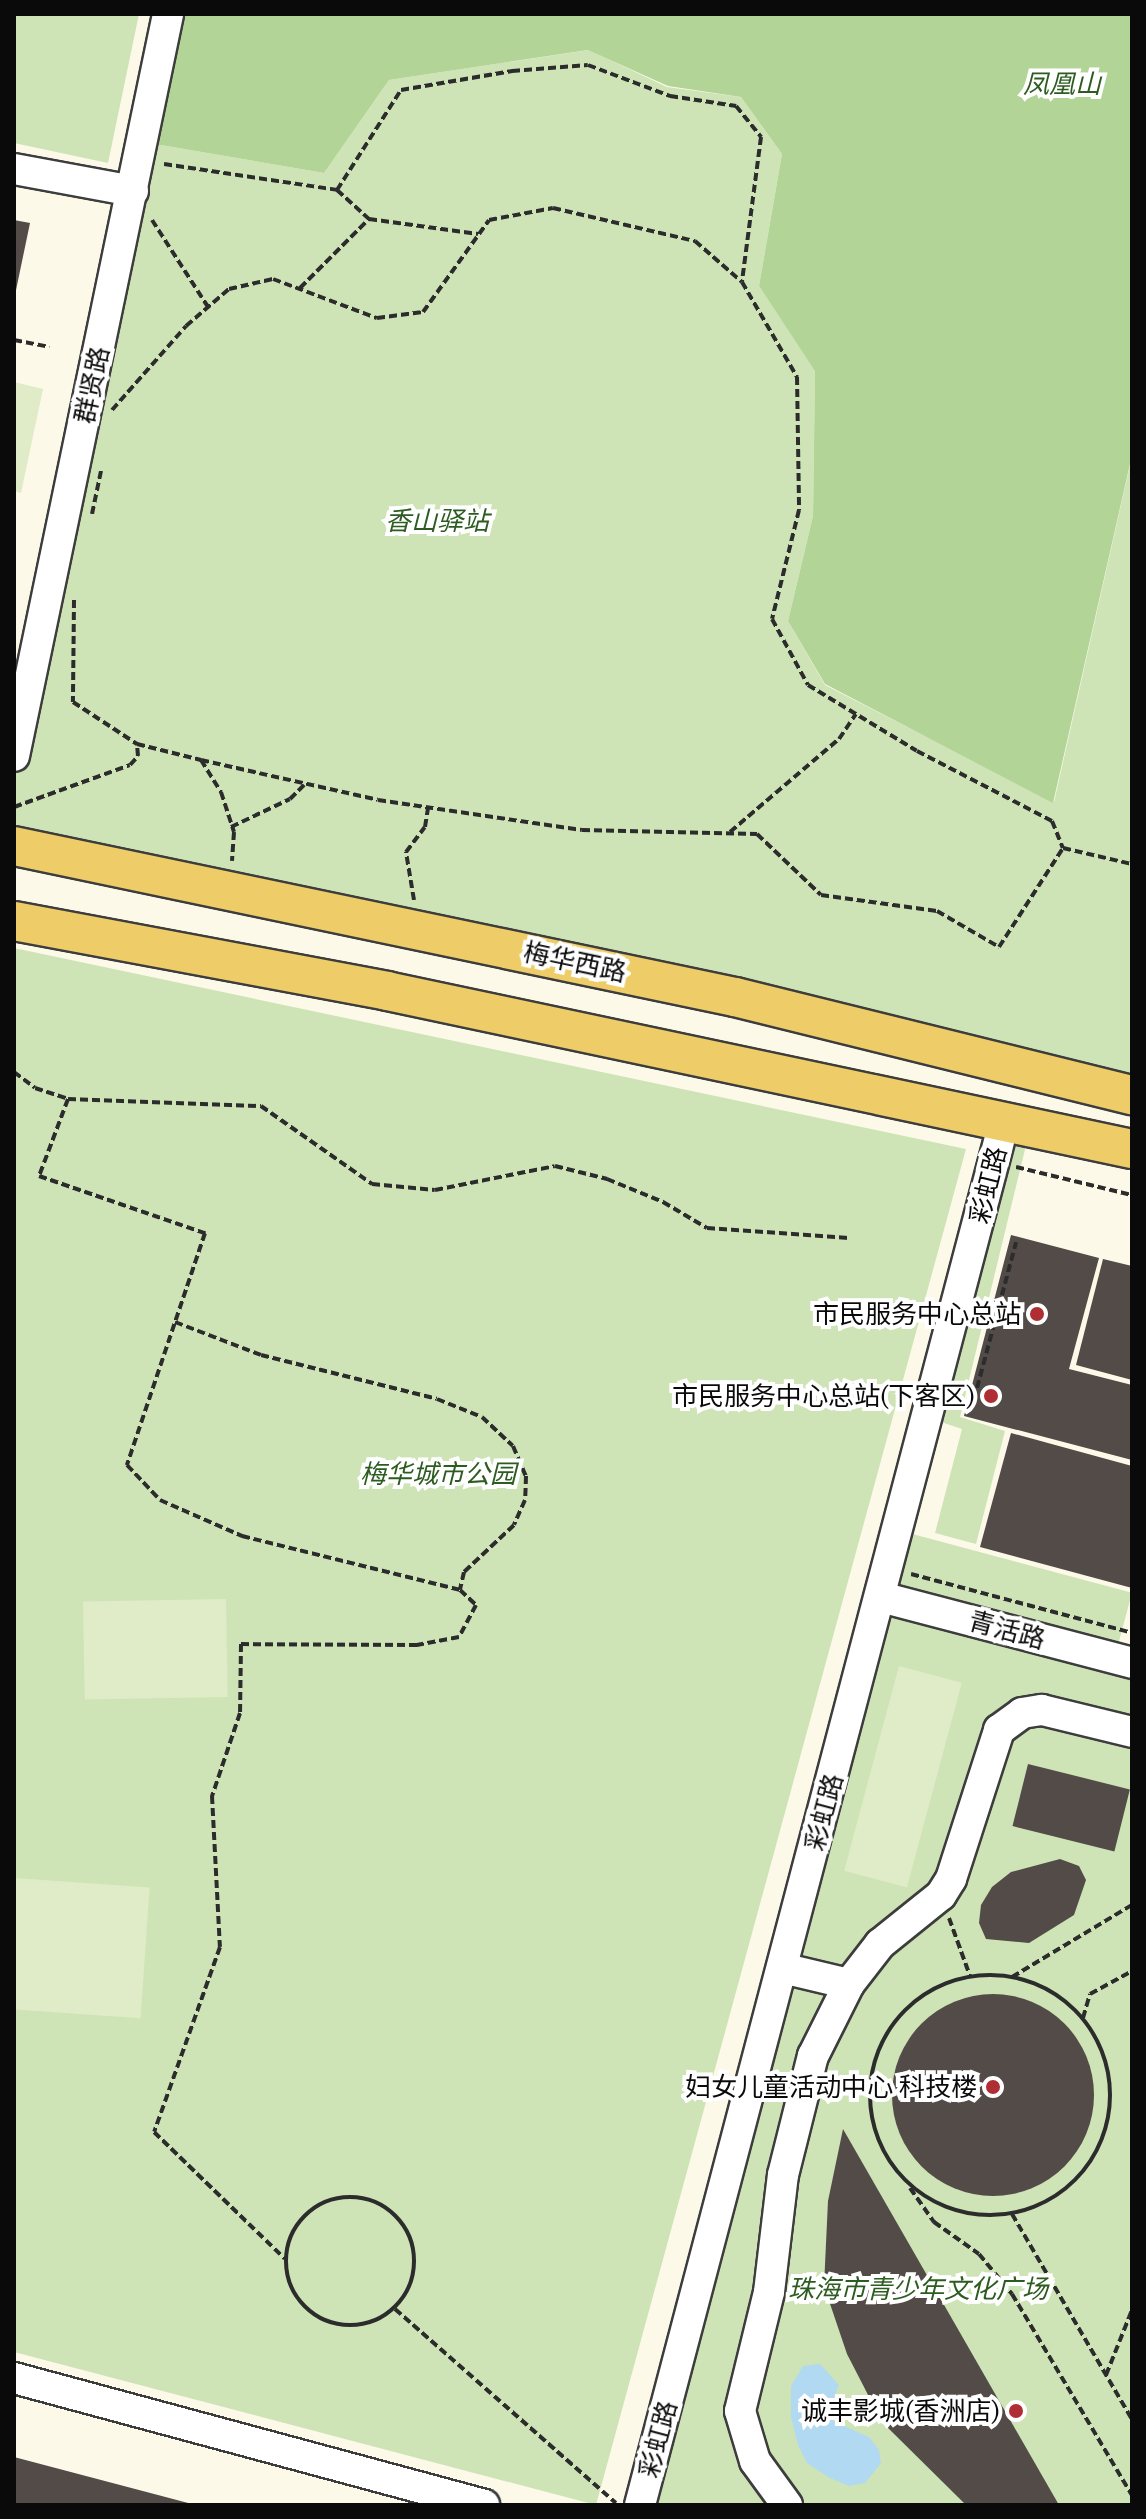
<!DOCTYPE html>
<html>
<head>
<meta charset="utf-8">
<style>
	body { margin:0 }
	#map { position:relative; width:1146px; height:2519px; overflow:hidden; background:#fdf9e9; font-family:"IBM Plex Serif","Noto Sans SC",serif }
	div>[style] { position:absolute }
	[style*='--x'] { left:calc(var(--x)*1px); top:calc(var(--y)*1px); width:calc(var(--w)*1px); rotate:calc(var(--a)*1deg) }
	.green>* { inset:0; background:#cee4b6; transform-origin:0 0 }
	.forest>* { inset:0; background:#b2d496 }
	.pitch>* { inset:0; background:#dfecc7; transform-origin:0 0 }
	.water>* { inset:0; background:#b1d9f1 }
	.building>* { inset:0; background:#524b47; transform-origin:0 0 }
	.round { border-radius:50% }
	.path>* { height:4px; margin-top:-2px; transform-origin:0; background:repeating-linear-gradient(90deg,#2c2c2c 0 8px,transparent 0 12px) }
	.path>.ring { margin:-2px; padding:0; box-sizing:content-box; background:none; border:4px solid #2c2c2c; border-radius:50% }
	.roads { filter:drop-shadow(2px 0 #3d3d3d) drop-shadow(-2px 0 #3d3d3d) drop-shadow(0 2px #3d3d3d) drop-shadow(0 -2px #3d3d3d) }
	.minor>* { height:30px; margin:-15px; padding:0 15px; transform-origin:15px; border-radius:15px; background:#fff }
	.major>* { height:38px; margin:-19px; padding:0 19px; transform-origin:19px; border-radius:19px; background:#eecd68 }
	.dots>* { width:22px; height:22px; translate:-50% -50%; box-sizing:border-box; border:4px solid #fff; border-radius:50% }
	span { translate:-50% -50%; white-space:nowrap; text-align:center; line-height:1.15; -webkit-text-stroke:8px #fff; paint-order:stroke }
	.park-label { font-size:26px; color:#2d5c20; font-style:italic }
	.street-label { font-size:26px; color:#0a0a0a }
	.poi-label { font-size:26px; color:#0a0a0a }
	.right { translate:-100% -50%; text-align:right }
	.frame { position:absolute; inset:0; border:16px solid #0a0a0a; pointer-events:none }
</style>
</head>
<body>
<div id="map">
	<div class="green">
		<i style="clip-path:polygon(14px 14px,139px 14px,108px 163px,14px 143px)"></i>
		<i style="clip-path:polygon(589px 50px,667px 87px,741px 97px,782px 154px,759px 286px,815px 370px,813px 516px,788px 621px,825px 685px,1054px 802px,1132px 456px,1132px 1095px,14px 845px,14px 758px,143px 142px,324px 173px,389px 80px)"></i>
		<i style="clip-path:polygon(14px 948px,966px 1149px,596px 2505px,14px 2352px)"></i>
		<i style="clip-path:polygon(1007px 1125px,1030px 1129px,960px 1417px,1005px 1431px,976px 1544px,935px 1533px,962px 1429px,932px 1419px)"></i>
		<i style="left:905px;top:1532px;width:235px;height:64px;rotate:15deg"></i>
		<i style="clip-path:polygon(882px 1597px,1132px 1663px,1132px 2505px,641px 2505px)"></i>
	</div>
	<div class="forest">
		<i style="clip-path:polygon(168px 14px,1132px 14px,1132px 455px,1053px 803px,825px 684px,788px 621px,813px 516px,815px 371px,759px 286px,782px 154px,741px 97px,668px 86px,588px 50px,389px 80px,324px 173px,143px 142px)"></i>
	</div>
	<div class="pitch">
		<i style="clip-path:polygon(14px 382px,43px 389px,21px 493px,14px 491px)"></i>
		<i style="left:226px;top:1599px;width:98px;height:143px;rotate:89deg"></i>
		<i style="left:899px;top:1666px;width:65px;height:212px;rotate:15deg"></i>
		<i style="left:14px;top:1878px;width:136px;height:131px;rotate:4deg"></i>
	</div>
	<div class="water">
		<i style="clip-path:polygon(820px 2364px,839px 2385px,830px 2407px,833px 2421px,869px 2437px,879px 2450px,881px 2463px,865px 2483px,849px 2486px,828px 2477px,807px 2463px,798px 2445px,791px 2417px,791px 2386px,803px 2366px)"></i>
	</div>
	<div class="building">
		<i style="clip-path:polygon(14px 220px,30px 223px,15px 295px,14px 295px)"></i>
		<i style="clip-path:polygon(1011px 1235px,1099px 1258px,1069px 1369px,1132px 1385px,1132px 1460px,964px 1416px)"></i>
		<i style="clip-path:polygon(1103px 1259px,1132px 1266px,1132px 1380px,1076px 1365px)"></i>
		<i style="clip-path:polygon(1011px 1433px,1132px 1466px,1132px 1588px,980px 1547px)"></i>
		<i style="left:1028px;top:1764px;width:105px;height:64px;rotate:14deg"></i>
		<i style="clip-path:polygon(1060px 1859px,1079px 1866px,1086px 1880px,1074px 1915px,1029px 1943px,986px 1939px,979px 1923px,981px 1905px,992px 1887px,1011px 1872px)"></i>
		<i class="round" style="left:892px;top:1994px;width:202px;height:202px"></i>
		<i style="clip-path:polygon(843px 2129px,1059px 2505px,966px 2505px,882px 2422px,847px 2354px,824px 2286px,828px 2201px)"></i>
		<i style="clip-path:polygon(14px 2457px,192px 2504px,192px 2505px,14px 2505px)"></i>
	</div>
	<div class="path">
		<i style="--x:164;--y:164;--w:175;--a:8.5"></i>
		<i style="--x:337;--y:190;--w:119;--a:-57.4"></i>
		<i style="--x:401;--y:90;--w:113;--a:-9.7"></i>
		<i style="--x:512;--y:71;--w:76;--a:-4.5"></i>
		<i style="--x:588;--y:65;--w:88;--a:20.7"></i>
		<i style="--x:670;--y:96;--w:67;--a:8.6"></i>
		<i style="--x:736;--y:106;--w:40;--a:51"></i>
		<i style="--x:761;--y:137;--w:146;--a:97.5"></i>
		<i style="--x:742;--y:282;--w:110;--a:59.9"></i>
		<i style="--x:797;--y:377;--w:133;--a:89.1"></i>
		<i style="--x:799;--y:510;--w:112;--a:103.9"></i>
		<i style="--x:772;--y:619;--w:75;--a:61.4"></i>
		<i style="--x:808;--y:685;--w:127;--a:31.2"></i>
		<i style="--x:917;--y:751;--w:152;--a:27.4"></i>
		<i style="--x:1052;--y:821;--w:29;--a:68"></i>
		<i style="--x:1063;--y:848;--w:71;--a:13.1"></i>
		<i style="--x:337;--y:190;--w:43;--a:42.2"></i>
		<i style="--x:369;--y:219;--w:110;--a:7.8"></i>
		<i style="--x:152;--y:220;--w:103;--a:57.2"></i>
		<i style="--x:300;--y:288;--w:98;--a:-45"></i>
		<i style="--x:14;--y:340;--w:36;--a:11"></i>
		<i style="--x:112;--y:410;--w:112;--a:-48.6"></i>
		<i style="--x:186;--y:326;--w:57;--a:-40.7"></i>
		<i style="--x:229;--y:289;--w:45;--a:-12.8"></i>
		<i style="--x:273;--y:279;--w:111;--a:20.6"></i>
		<i style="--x:377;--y:318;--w:46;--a:-7.4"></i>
		<i style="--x:423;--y:312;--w:113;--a:-54.3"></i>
		<i style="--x:489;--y:220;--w:65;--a:-10.6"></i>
		<i style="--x:553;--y:208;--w:146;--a:13.1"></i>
		<i style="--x:695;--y:241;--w:62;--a:41.1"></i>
		<i style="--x:92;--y:514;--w:44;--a:-78.2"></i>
		<i style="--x:74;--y:600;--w:102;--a:90.6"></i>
		<i style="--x:73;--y:702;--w:77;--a:33.3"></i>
		<i style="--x:137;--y:744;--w:66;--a:14"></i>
		<i style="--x:201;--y:760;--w:181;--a:12.7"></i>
		<i style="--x:378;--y:800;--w:206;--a:8.4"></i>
		<i style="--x:582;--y:830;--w:175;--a:1.3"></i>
		<i style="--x:757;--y:834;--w:88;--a:43.6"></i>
		<i style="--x:821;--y:895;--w:117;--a:7.9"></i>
		<i style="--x:937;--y:911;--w:72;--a:30.1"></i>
		<i style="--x:999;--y:947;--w:118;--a:-57.1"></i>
		<i style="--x:201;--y:760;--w:38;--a:58"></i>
		<i style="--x:221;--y:792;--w:42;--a:72"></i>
		<i style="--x:234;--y:832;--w:29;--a:94"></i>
		<i style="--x:14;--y:807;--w:123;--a:-19.9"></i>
		<i style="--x:130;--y:765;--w:12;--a:-48"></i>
		<i style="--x:138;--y:756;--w:12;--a:-95"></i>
		<i style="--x:231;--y:827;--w:65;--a:-25.4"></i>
		<i style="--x:290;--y:799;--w:20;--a:-45"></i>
		<i style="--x:730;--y:832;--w:143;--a:-40.5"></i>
		<i style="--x:839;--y:739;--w:30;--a:-56"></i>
		<i style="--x:414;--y:900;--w:49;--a:-99.5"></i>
		<i style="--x:406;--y:852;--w:31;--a:-53"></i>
		<i style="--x:425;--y:827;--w:19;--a:-81"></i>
		<i style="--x:14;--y:1072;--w:26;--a:37"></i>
		<i style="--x:35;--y:1088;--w:35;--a:18"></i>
		<i style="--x:68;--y:1099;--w:193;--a:2.1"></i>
		<i style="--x:261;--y:1106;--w:136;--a:35.1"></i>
		<i style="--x:372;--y:1184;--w:63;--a:5.4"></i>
		<i style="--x:435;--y:1190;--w:122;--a:-11.3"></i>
		<i style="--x:555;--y:1166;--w:54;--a:14"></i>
		<i style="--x:607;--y:1179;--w:61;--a:22.3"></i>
		<i style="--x:663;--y:1202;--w:51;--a:30.6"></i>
		<i style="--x:707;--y:1228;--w:142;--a:4"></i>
		<i style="--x:68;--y:1099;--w:82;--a:110.6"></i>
		<i style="--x:39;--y:1176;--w:176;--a:19"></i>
		<i style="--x:205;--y:1233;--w:245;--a:108.6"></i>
		<i style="--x:127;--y:1465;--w:48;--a:46.7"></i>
		<i style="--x:160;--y:1500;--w:90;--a:23.7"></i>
		<i style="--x:242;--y:1536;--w:225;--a:13.9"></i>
		<i style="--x:460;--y:1590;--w:22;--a:43"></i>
		<i style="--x:476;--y:1605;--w:36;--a:118"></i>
		<i style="--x:459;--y:1637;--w:43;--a:169.2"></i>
		<i style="--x:417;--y:1645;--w:176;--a:-179.7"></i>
		<i style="--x:241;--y:1644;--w:69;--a:90.8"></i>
		<i style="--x:240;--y:1713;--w:88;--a:108.6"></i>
		<i style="--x:212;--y:1796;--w:151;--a:87"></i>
		<i style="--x:220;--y:1947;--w:196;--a:109.6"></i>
		<i style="--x:154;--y:2132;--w:182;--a:44.1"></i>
		<i style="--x:1016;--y:1167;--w:119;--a:13.6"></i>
		<i style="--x:175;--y:1322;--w:92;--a:21"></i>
		<i style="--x:261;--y:1355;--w:181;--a:14"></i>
		<i style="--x:437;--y:1399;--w:48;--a:21.8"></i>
		<i style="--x:482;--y:1417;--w:42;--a:43.1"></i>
		<i style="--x:513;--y:1446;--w:33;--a:67"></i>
		<i style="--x:526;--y:1476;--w:24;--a:92"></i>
		<i style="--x:525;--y:1500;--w:27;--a:114"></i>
		<i style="--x:514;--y:1525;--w:69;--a:136.8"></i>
		<i style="--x:464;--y:1572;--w:18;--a:103"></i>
		<i style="--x:977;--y:1388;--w:151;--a:-75"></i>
		<i style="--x:911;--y:1574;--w:229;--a:14.9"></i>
		<i style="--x:949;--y:1918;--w:62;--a:70.1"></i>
		<i class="ring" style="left:870px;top:1975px;width:236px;height:236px"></i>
		<i style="--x:1012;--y:1977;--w:140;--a:-31"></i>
		<i style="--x:1083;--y:2018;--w:25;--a:-74"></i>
		<i style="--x:1090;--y:1994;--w:48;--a:-28.7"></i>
		<i style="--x:910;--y:2188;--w:42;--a:54.8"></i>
		<i style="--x:934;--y:2222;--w:55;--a:35.4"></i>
		<i style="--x:979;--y:2254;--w:52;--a:50.5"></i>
		<i style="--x:1012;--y:2294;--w:234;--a:59.2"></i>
		<i class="ring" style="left:286px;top:2197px;width:124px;height:124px"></i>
		<i style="--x:1012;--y:2214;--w:238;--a:59.7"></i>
		<i style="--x:395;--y:2309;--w:294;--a:41.3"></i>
		<i style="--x:1106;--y:2375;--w:70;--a:-68.2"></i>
	</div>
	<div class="roads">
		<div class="minor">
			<i style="--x:14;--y:169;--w:121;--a:10.5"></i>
			<i style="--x:14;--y:756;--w:758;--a:-78.27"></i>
			<i style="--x:881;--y:1597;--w:260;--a:14.7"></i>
			<i style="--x:782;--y:1968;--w:69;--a:13.4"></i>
			<i style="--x:14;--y:2378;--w:487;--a:15.1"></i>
			<i style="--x:640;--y:2505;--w:1433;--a:-75.25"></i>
			<i style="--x:787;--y:2505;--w:54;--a:-126"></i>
			<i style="--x:755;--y:2461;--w:52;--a:-106.7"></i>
			<i style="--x:740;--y:2411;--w:122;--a:-76.3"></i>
			<i style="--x:769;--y:2292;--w:118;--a:-83.2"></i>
			<i style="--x:783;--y:2175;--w:123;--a:-75.9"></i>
			<i style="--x:813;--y:2056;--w:80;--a:-63.4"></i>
			<i style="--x:849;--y:1984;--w:51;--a:-52.2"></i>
			<i style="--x:880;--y:1944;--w:78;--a:-38.8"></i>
			<i style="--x:941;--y:1895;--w:19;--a:-58"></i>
			<i style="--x:951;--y:1879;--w:157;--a:-72.1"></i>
			<i style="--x:999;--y:1730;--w:29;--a:-36"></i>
			<i style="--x:1022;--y:1713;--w:20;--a:-9"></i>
			<i style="--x:1042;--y:1710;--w:93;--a:13.7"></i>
		</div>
		<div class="major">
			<i style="--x:14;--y:846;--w:737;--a:11.83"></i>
			<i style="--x:735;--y:997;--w:409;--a:13.9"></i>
			<i style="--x:14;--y:921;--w:380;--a:10.6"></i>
			<i style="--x:387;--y:991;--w:762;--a:11.97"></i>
		</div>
	</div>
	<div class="dots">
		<i style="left:1037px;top:1314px;background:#ae2e34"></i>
		<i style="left:991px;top:1396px;background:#ae2e34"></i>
		<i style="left:993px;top:2087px;background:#ae2e34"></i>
		<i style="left:1016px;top:2411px;background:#ae2e34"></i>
	</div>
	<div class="park-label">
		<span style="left:1062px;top:84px">凤凰山</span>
		<span style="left:437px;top:521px">香山驿站</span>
		<span style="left:438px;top:1474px">梅华城市公园</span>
		<span style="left:918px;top:2289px">珠海市青少年文化广场</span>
	</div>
	<div class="street-label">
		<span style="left:92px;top:385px;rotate:-78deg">群贤路</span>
		<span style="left:575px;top:962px;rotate:12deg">梅华西路</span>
		<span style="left:988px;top:1185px;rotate:-76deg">彩虹路</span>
		<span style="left:1007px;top:1630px;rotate:15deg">青活路</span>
		<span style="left:824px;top:1812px;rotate:-75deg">彩虹路</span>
		<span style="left:658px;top:2439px;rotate:-75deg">彩虹路</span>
	</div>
	<div class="poi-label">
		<span class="right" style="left:1021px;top:1314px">市民服务中心总站</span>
		<span class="right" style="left:975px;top:1396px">市民服务中心总站(下客区)</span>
		<span class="right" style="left:977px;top:2087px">妇女儿童活动中心 科技楼</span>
		<span class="right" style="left:1000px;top:2411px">诚丰影城(香洲店)</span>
	</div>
	<div class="frame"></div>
</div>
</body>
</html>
